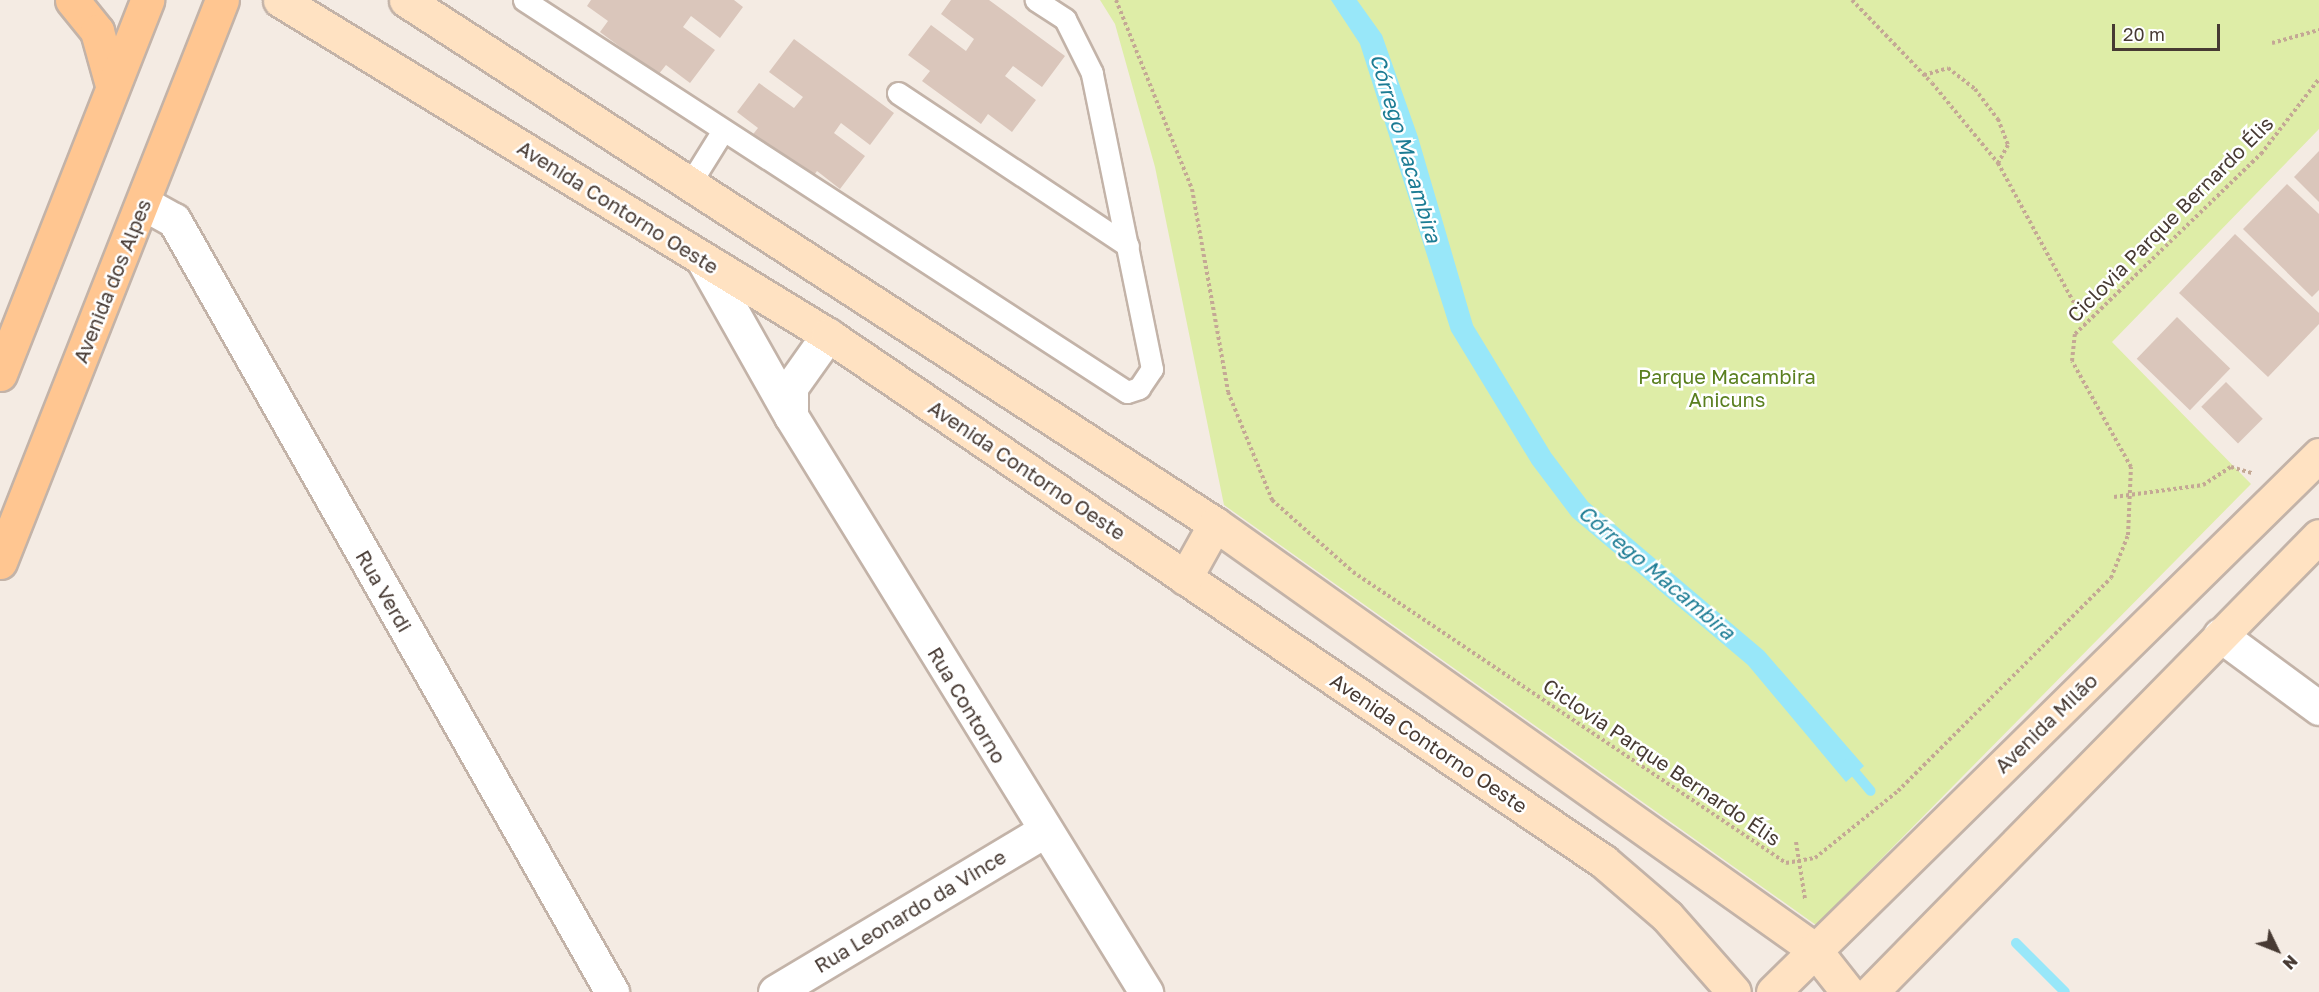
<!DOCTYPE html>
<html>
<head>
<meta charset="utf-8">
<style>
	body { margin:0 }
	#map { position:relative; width:2319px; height:992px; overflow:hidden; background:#f4ebe3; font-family:"Golos Text",sans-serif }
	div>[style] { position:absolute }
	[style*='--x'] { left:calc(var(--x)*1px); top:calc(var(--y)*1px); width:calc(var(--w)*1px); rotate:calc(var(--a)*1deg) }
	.green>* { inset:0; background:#deeda7 }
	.water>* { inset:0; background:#98e7f9 }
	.stream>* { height:10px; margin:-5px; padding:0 5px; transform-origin:5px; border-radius:5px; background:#98e7f9 }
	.building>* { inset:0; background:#dac6bb; transform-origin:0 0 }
	.path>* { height:4px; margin-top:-2px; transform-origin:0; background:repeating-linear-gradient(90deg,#c4a895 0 3px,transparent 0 6px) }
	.roads { filter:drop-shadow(2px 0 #c3b3a8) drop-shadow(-2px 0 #c3b3a8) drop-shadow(0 2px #c3b3a8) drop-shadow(0 -2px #c3b3a8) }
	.service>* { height:21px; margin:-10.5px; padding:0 10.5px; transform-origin:10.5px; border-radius:10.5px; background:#fff }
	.minor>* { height:33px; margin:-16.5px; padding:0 16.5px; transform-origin:16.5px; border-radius:16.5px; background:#fff }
	.secondary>* { height:33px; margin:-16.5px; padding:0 16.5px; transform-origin:16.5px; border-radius:16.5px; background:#ffe2c2 }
	.primary>* { height:33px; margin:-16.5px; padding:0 16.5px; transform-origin:16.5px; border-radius:16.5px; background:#ffc691 }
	span { translate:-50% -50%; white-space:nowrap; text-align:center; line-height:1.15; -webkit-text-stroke:5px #fff; paint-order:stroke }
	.street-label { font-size:20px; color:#473a33 }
	.park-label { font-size:20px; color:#5a7f1f }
	.water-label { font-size:21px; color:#1c7c94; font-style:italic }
	.north { position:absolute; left:2247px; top:920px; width:60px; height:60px; -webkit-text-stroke:4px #fff; paint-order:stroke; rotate:133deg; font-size:16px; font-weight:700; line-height:24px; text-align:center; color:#473a33 }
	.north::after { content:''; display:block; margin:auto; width:21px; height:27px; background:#473a33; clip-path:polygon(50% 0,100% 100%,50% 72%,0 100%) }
	.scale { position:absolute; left:2112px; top:24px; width:108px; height:27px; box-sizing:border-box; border:3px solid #473a33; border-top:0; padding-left:8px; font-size:18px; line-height:21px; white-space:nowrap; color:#473a33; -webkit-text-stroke:4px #fff; paint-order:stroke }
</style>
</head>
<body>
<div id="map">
	<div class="green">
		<i style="clip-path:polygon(1100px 0,2319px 0,2319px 129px,2112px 342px,2251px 484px,1816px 925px,1224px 505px,1155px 167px,1115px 24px)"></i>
	</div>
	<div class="water">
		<i style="clip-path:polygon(1331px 0,1357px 0,1382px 35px,1418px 137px,1473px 325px,1551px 453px,1588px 502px,1764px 651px,1864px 766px,1846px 782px,1748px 665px,1572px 517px,1532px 464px,1451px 331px,1360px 44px)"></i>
	</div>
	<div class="stream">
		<i style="--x:1848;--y:764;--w:35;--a:50"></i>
		<i style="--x:2016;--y:943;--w:69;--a:45"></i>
	</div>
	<div class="building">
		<i style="clip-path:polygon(591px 0,734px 0,743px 7px,720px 38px,691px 16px,683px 27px,715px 50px,690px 83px,666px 65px,658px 75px,600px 32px,608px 21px,587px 6px)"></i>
		<i style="clip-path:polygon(951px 0,989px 0,1065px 56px,1042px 87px,1013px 66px,1005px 76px,1036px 100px,1012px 132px,988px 114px,981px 124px,922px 81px,930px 71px,908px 55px,931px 25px,966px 51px,974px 39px,941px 14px)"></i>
		<i style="clip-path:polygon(794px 39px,894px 113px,870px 145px,841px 123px,834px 133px,865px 156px,840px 189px,817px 171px,809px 182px,750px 138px,758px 128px,737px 112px,759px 83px,794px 108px,803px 97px,769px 72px)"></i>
		<i style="clip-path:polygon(2319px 151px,2319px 202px,2294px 177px)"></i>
		<i style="clip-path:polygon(2287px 184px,2319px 214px,2319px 290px,2312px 297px,2243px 229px)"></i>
		<i style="clip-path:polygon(2235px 234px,2319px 313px,2319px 324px,2268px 377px,2179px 293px)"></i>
		<i style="left:2177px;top:317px;width:74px;height:58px;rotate:44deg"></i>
		<i style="left:2226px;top:382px;width:52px;height:35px;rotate:45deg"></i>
	</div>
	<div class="path">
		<i style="--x:1116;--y:0;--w:204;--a:68.1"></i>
		<i style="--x:1192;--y:189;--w:206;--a:79.9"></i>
		<i style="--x:1228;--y:392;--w:117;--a:67.8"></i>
		<i style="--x:1272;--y:500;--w:108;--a:41.6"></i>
		<i style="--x:1353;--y:572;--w:522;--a:33.9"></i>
		<i style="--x:1786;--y:863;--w:29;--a:-10"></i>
		<i style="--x:1815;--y:858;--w:107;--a:-38.9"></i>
		<i style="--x:1898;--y:791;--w:301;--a:-45"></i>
		<i style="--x:2111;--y:578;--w:46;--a:-68.4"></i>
		<i style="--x:2128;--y:535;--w:68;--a:-87.5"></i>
		<i style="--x:2131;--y:467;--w:121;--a:-119.1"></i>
		<i style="--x:2072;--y:361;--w:27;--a:-84"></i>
		<i style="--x:2075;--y:334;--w:259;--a:-44.1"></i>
		<i style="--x:2261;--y:154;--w:95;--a:-52.3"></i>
		<i style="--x:1852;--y:0;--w:115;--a:46.1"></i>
		<i style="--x:1932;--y:83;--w:104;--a:50.5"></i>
		<i style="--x:1998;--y:163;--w:162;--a:61.5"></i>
		<i style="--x:2272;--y:43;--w:49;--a:-15.5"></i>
		<i style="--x:1924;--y:75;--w:25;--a:-16"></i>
		<i style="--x:1948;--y:68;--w:34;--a:38"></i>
		<i style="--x:1975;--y:89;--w:38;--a:53"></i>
		<i style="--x:1998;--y:119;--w:28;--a:69"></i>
		<i style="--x:2008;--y:145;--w:21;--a:119"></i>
		<i style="--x:2114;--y:497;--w:90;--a:-7.7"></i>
		<i style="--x:2203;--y:485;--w:33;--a:-33"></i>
		<i style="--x:2231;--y:467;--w:22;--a:16"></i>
		<i style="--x:1796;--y:842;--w:58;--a:81"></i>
	</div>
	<div class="roads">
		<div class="service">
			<i style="--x:524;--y:0;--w:719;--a:33.03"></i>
			<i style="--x:1127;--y:392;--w:13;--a:-18"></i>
			<i style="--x:1139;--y:388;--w:23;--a:-56"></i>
			<i style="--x:1152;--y:369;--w:302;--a:-101.5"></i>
			<i style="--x:1092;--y:73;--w:60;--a:-116.6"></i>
			<i style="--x:1065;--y:19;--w:35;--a:-147"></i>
			<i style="--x:898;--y:93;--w:276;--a:33.6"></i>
			<i style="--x:689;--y:185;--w:62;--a:-58.1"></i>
		</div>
		<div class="minor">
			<i style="--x:143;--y:203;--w:35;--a:29"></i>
			<i style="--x:174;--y:220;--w:888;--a:60.43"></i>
			<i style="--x:703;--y:260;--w:179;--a:60.6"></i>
			<i style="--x:791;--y:416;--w:677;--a:58.35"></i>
			<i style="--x:791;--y:416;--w:29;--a:-90"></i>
			<i style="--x:791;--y:387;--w:64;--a:-54.6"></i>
			<i style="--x:2220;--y:635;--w:123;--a:36.4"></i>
			<i style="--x:775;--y:992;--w:313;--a:-30.9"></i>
		</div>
		<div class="secondary">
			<i style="--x:280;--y:0;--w:642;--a:31.44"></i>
			<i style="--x:828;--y:335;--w:937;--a:34.17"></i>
			<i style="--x:1603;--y:861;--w:84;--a:40.7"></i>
			<i style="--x:1667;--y:916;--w:101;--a:48.6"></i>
			<i style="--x:406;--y:0;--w:964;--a:32.93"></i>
			<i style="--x:1215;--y:524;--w:734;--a:35.36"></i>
			<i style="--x:1814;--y:949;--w:55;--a:51.7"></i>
			<i style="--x:1185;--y:578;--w:62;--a:-60.9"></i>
			<i style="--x:1773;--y:992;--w:766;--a:-44.52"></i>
			<i style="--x:1871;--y:992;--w:639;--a:-45.51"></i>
		</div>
		<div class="primary">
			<i style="--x:72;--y:0;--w:40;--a:51"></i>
			<i style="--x:97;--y:31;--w:56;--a:74.5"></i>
			<i style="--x:0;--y:374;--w:402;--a:-68.5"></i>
			<i style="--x:0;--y:562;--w:604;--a:-68.45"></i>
		</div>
	</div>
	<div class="street-label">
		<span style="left:618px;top:207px;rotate:32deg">Avenida Contorno Oeste</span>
		<span style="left:2170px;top:219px;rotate:-45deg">Ciclovia Parque Bernardo Élis</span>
		<span style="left:112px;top:281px;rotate:-68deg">Avenida dos Alpes</span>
		<span style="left:1027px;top:470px;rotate:34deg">Avenida Contorno Oeste</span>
		<span style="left:384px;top:591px;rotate:60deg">Rua Verdi</span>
		<span style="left:967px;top:705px;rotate:59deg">Rua Contorno</span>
		<span style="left:2046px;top:723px;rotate:-44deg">Avenida Milão</span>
		<span style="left:1429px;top:743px;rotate:34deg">Avenida Contorno Oeste</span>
		<span style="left:1662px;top:762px;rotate:34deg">Ciclovia Parque Bernardo Élis</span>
		<span style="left:910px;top:911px;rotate:-31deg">Rua Leonardo da Vince</span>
	</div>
	<div class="park-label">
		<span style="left:1727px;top:388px">Parque Macambira<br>Anicuns</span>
	</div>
	<div class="water-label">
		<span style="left:1406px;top:148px;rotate:73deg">Córrego Macambira</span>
		<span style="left:1657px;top:572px;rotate:40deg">Córrego Macambira</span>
	</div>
	<div class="north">N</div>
	<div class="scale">20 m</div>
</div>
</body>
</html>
